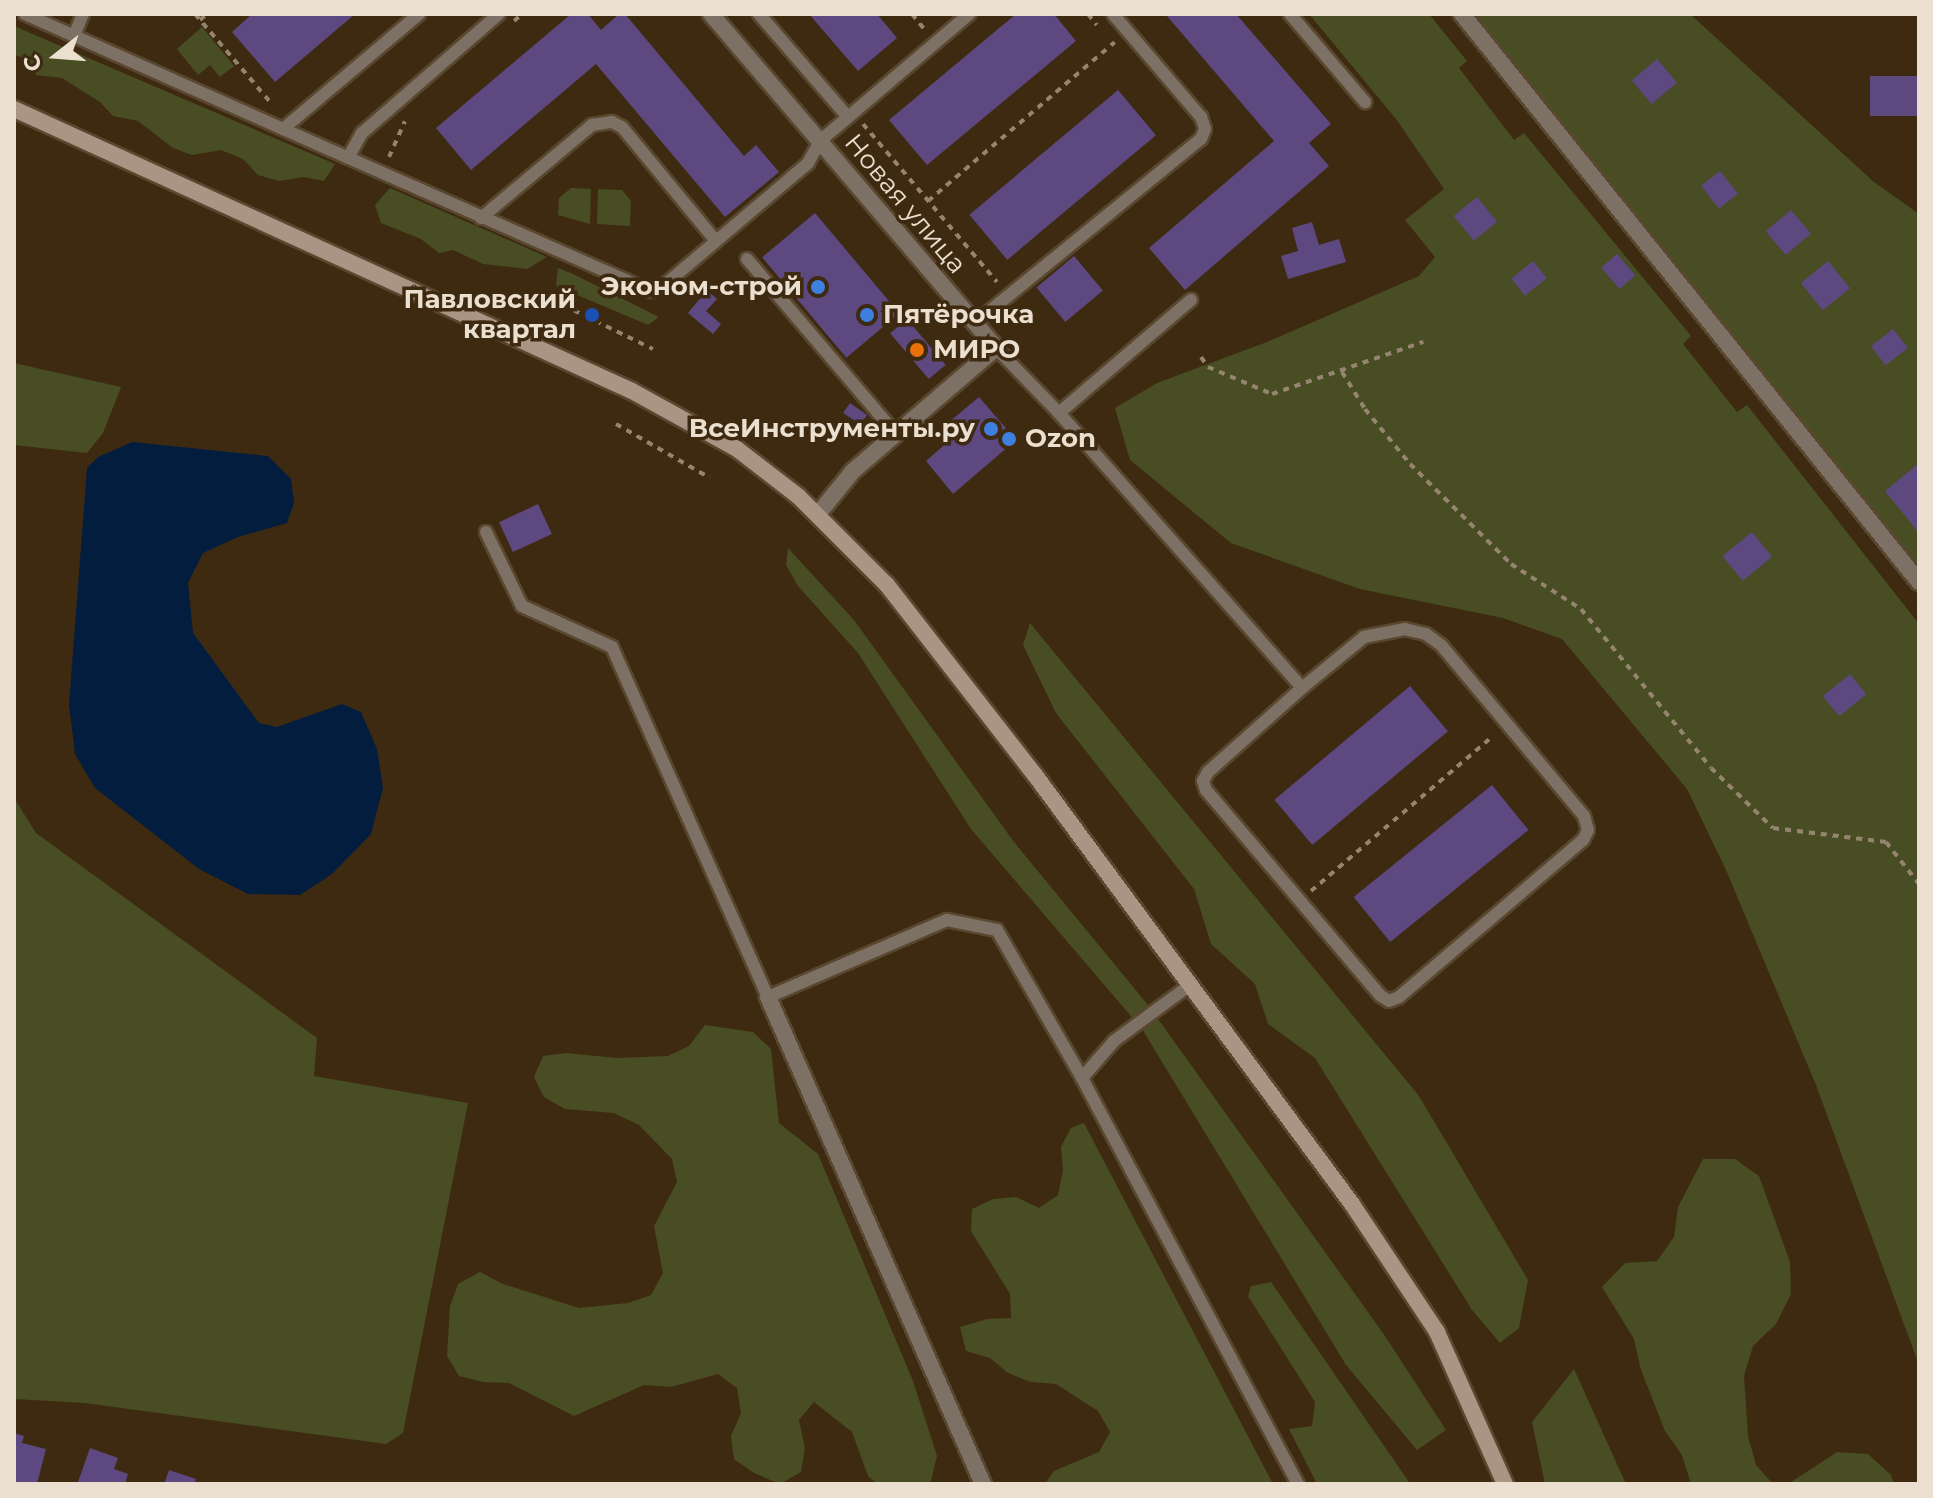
<!DOCTYPE html>
<html>
<head>
<meta charset="utf-8">
<style>
	body { margin:0 }
	#map { position:relative; width:1933px; height:1498px; overflow:hidden; background:#3e2a10; font-family:Montserrat,sans-serif }
	div>[style] { position:absolute }
	[style*='--x'] { left:calc(var(--x)*1px); top:calc(var(--y)*1px); width:calc(var(--w)*1px); rotate:calc(var(--a)*1deg) }
	.green>* { inset:0; background:#484d23 }
	.water>* { inset:0; background:#031d3f }
	.building>* { inset:0; background:#5d4880; transform-origin:0 0 }
	.path>* { height:4px; margin-top:-2px; transform-origin:0; background:repeating-linear-gradient(90deg,#958570 0 6px,transparent 0 12px) }
	.roads { filter:drop-shadow(2px 0 #5a472f) drop-shadow(-2px 0 #5a472f) drop-shadow(0 2px #5a472f) drop-shadow(0 -2px #5a472f) }
	.lane>* { height:12px; margin:-6px; padding:0 6px; transform-origin:6px; border-radius:6px; background:#7d7166 }
	.street>* { height:16px; margin:-8px; padding:0 8px; transform-origin:8px; border-radius:8px; background:#7d7166 }
	.secondary>* { height:16px; margin:-8px; padding:0 8px; transform-origin:8px; border-radius:8px; background:#aa9585 }
	.dots>* { width:22px; height:22px; translate:-50% -50%; box-sizing:border-box; border:4px solid #3e2a10; border-radius:50% }
	span { translate:-50% -50%; white-space:nowrap; text-align:center; line-height:1.15; -webkit-text-stroke:7px #3e2a10; paint-order:stroke }
	.street-label { font-size:26px; color:#ebdfcf }
	.poi-label { font-size:26px; color:#ebdfcf; font-weight:700 }
	.right { translate:-100% -50%; text-align:right }
	.left { translate:0 -50%; text-align:left }
	.frame { position:absolute; inset:0; border:16px solid #ebdfcf; pointer-events:none }
	.north { position:absolute; left:16px; top:16px; width:80px; height:80px; -webkit-text-stroke:6px #3e2a10; paint-order:stroke; rotate:253deg; font-size:22px; font-weight:700; line-height:32px; text-align:center; color:#ebdfcf }
	.north::after { content:''; display:block; margin:auto; width:28px; height:36px; background:#ebdfcf; clip-path:polygon(50% 0,100% 100%,50% 72%,0 100%) }
</style>
</head>
<body>
<div id="map">
	<div class="green">
		<i style="clip-path:polygon(1309px 14px,1429px 14px,1467px 61px,1459px 68px,1514px 140px,1524px 133px,1691px 336px,1683px 344px,1737px 412px,1747px 405px,1919px 624px,1919px 1365px,1816px 1085px,1726px 870px,1687px 789px,1562px 639px,1503px 618px,1360px 589px,1231px 543px,1130px 460px,1115px 408px,1157px 383px,1267px 342px,1419px 276px,1435px 257px,1405px 220px,1444px 189px,1396px 119px)"></i>
		<i style="clip-path:polygon(1471px 14px,1690px 14px,1874px 182px,1919px 214px,1919px 570px)"></i>
		<i style="clip-path:polygon(14px 26px,335px 164px,324px 181px,304px 177px,279px 181px,258px 175px,243px 159px,221px 150px,192px 155px,173px 148px,138px 121px,113px 116px,100px 102px,62px 78px,36px 75px,25px 58px,14px 55px)"></i>
		<i style="clip-path:polygon(202px 27px,234px 66px,220px 77px,210px 65px,198px 75px,177px 49px)"></i>
		<i style="clip-path:polygon(390px 188px,547px 257px,527px 269px,483px 264px,453px 250px,439px 253px,421px 239px,381px 223px,375px 205px)"></i>
		<i style="clip-path:polygon(571px 188px,591px 189px,590px 224px,558px 215px,559px 198px)"></i>
		<i style="clip-path:polygon(598px 189px,622px 190px,631px 201px,630px 226px,597px 224px)"></i>
		<i style="clip-path:polygon(558px 268px,573px 274px,659px 317px,648px 325px,556px 286px)"></i>
		<i style="clip-path:polygon(14px 363px,121px 387px,103px 433px,87px 453px,14px 445px)"></i>
		<i style="clip-path:polygon(788px 548px,854px 620px,1014px 842px,1148px 1005px,1383px 1333px,1446px 1430px,1417px 1450px,1346px 1365px,1142px 1029px,971px 829px,858px 653px,798px 586px,786px 565px)"></i>
		<i style="clip-path:polygon(1030px 623px,1419px 1096px,1528px 1280px,1519px 1328px,1500px 1343px,1472px 1310px,1315px 1058px,1268px 1024px,1255px 984px,1211px 944px,1194px 889px,1056px 713px,1023px 645px)"></i>
		<i style="clip-path:polygon(14px 798px,36px 833px,317px 1038px,314px 1076px,468px 1103px,403px 1433px,386px 1444px,85px 1403px,14px 1399px)"></i>
		<i style="clip-path:polygon(705px 1025px,753px 1032px,771px 1049px,779px 1123px,818px 1154px,913px 1381px,937px 1456px,931px 1481px,927px 1484px,877px 1484px,868px 1476px,852px 1432px,814px 1402px,799px 1420px,805px 1448px,801px 1472px,780px 1484px,754px 1473px,734px 1459px,731px 1436px,741px 1413px,737px 1388px,718px 1374px,671px 1387px,644px 1385px,574px 1416px,509px 1383px,483px 1382px,459px 1376px,447px 1356px,450px 1306px,458px 1284px,480px 1272px,503px 1284px,579px 1308px,628px 1303px,651px 1295px,663px 1273px,654px 1226px,677px 1182px,672px 1159px,639px 1125px,614px 1113px,565px 1109px,544px 1097px,534px 1077px,543px 1056px,566px 1053px,617px 1058px,668px 1056px,689px 1046px)"></i>
		<i style="clip-path:polygon(1084px 1123px,1273px 1484px,1045px 1484px,1054px 1471px,1099px 1452px,1110px 1432px,1098px 1411px,1056px 1384px,1031px 1382px,1008px 1373px,990px 1358px,966px 1351px,960px 1327px,987px 1319px,1011px 1318px,1010px 1294px,971px 1231px,972px 1209px,993px 1199px,1016px 1197px,1039px 1208px,1058px 1195px,1063px 1170px,1061px 1147px,1071px 1128px)"></i>
		<i style="clip-path:polygon(1703px 1159px,1735px 1159px,1759px 1176px,1790px 1262px,1791px 1294px,1776px 1324px,1753px 1346px,1744px 1376px,1748px 1436px,1756px 1465px,1773px 1484px,1691px 1484px,1682px 1455px,1665px 1431px,1641px 1370px,1634px 1339px,1602px 1287px,1625px 1263px,1657px 1261px,1674px 1237px,1678px 1207px)"></i>
		<i style="clip-path:polygon(1271px 1282px,1409px 1482px,1410px 1484px,1317px 1484px,1289px 1429px,1312px 1426px,1315px 1402px,1248px 1296px,1251px 1286px)"></i>
		<i style="clip-path:polygon(1574px 1369px,1626px 1484px,1545px 1484px,1532px 1422px)"></i>
		<i style="clip-path:polygon(1837px 1452px,1868px 1454px,1891px 1475px,1894px 1484px,1788px 1484px)"></i>
	</div>
	<div class="water">
		<i style="clip-path:polygon(132px 442px,268px 456px,291px 479px,294px 503px,287px 523px,238px 537px,203px 553px,188px 583px,193px 633px,259px 723px,277px 727px,342px 704px,361px 712px,377px 749px,383px 788px,371px 834px,332px 874px,300px 895px,248px 894px,199px 869px,95px 788px,75px 754px,69px 704px,87px 468px,98px 457px)"></i>
	</div>
	<div class="building">
		<i style="clip-path:polygon(252px 14px,355px 14px,275px 82px,232px 32px)"></i>
		<i style="clip-path:polygon(571px 14px,588px 14px,601px 30px,619px 14px,625px 14px,744px 156px,756px 145px,779px 172px,725px 217px,596px 64px,471px 170px,436px 128px)"></i>
		<i style="clip-path:polygon(809px 14px,877px 14px,897px 38px,858px 71px)"></i>
		<i style="clip-path:polygon(1016px 14px,1054px 14px,1076px 41px,927px 165px,889px 120px)"></i>
		<i style="clip-path:polygon(1170px 14px,1236px 14px,1331px 124px,1309px 143px,1329px 166px,1185px 290px,1149px 248px,1274px 141px,1167px 16px)"></i>
		<i style="left:1657px;top:59px;width:31px;height:33px;rotate:50deg"></i>
		<i style="left:1870px;top:76px;width:49px;height:40px"></i>
		<i style="left:1118px;top:90px;width:59px;height:194px;rotate:50deg"></i>
		<i style="left:1720px;top:171px;width:29px;height:24px;rotate:52deg"></i>
		<i style="left:1477px;top:197px;width:32px;height:30px;rotate:51deg"></i>
		<i style="left:1791px;top:210px;width:31px;height:33px;rotate:50deg"></i>
		<i style="left:815px;top:213px;width:131px;height:69px;rotate:50deg"></i>
		<i style="clip-path:polygon(1312px 222px,1319px 245px,1339px 239px,1346px 262px,1288px 279px,1281px 256px,1298px 251px,1292px 228px)"></i>
		<i style="left:1617px;top:254px;width:28px;height:21px;rotate:49deg"></i>
		<i style="left:1074px;top:256px;width:45px;height:49px;rotate:50deg"></i>
		<i style="left:1533px;top:261px;width:22px;height:28px;rotate:51deg"></i>
		<i style="left:1828px;top:261px;width:35px;height:35px;rotate:51deg"></i>
		<i style="clip-path:polygon(707px 290px,717px 299px,706px 311px,721px 324px,713px 334px,688px 313px)"></i>
		<i style="left:907px;top:319px;width:60px;height:22px;rotate:50deg"></i>
		<i style="left:1893px;top:329px;width:24px;height:28px;rotate:52deg"></i>
		<i style="clip-path:polygon(979px 397px,1016px 440px,953px 494px,926px 461px,951px 439px,942px 428px)"></i>
		<i style="left:850px;top:403px;width:21px;height:12px;rotate:35deg"></i>
		<i style="clip-path:polygon(1919px 463px,1919px 533px,1885px 491px)"></i>
		<i style="left:538px;top:504px;width:33px;height:43px;rotate:65deg"></i>
		<i style="left:1752px;top:532px;width:32px;height:38px;rotate:51deg"></i>
		<i style="left:1850px;top:674px;width:26px;height:35px;rotate:51deg"></i>
		<i style="left:1410px;top:686px;width:59px;height:177px;rotate:50deg"></i>
		<i style="left:1492px;top:785px;width:58px;height:178px;rotate:51deg"></i>
		<i style="clip-path:polygon(14px 1433px,24px 1436px,22px 1443px,46px 1449px,37px 1484px,14px 1484px)"></i>
		<i style="clip-path:polygon(90px 1448px,118px 1458px,114px 1469px,128px 1474px,125px 1484px,78px 1482px)"></i>
		<i style="clip-path:polygon(169px 1470px,196px 1479px,194px 1484px,164px 1484px)"></i>
	</div>
	<div class="path">
		<i style="--x:195;--y:14;--w:118;--a:49.5"></i>
		<i style="--x:912;--y:14;--w:22;--a:51"></i>
		<i style="--x:1088;--y:14;--w:14;--a:51"></i>
		<i style="--x:200;--y:20;--w:9;--a:-41"></i>
		<i style="--x:514;--y:21;--w:11;--a:-41"></i>
		<i style="--x:863;--y:124;--w:207;--a:49.7"></i>
		<i style="--x:389;--y:157;--w:39;--a:-66"></i>
		<i style="--x:928;--y:201;--w:245;--a:-40.4"></i>
		<i style="--x:563;--y:305;--w:100;--a:26.1"></i>
		<i style="--x:1201;--y:357;--w:12;--a:55"></i>
		<i style="--x:1208;--y:367;--w:69;--a:22.9"></i>
		<i style="--x:1272;--y:394;--w:160;--a:-19"></i>
		<i style="--x:1342;--y:372;--w:44;--a:58.1"></i>
		<i style="--x:1365;--y:409;--w:71;--a:50.7"></i>
		<i style="--x:1410;--y:464;--w:142;--a:44.7"></i>
		<i style="--x:1511;--y:564;--w:83;--a:32.7"></i>
		<i style="--x:1581;--y:609;--w:205;--a:50.7"></i>
		<i style="--x:1711;--y:768;--w:86;--a:44.1"></i>
		<i style="--x:1773;--y:828;--w:114;--a:7.1"></i>
		<i style="--x:1886;--y:842;--w:53;--a:51.8"></i>
		<i style="--x:616;--y:424;--w:108;--a:29.9"></i>
		<i style="--x:1311;--y:891;--w:239;--a:-40.4"></i>
	</div>
	<div class="roads">
		<div class="lane">
			<i style="--x:25;--y:14;--w:282;--a:24"></i>
			<i style="--x:283;--y:129;--w:178;--a:-40.2"></i>
			<i style="--x:759;--y:14;--w:136;--a:49.2"></i>
			<i style="--x:1290;--y:14;--w:116;--a:49.6"></i>
			<i style="--x:74;--y:36;--w:24;--a:-68"></i>
			<i style="--x:283;--y:129;--w:402;--a:23.8"></i>
			<i style="--x:651;--y:291;--w:12;--a:-20"></i>
			<i style="--x:662;--y:287;--w:192;--a:-40.3"></i>
			<i style="--x:808;--y:163;--w:25;--a:-61"></i>
			<i style="--x:820;--y:141;--w:196;--a:-40.4"></i>
			<i style="--x:348;--y:158;--w:29;--a:-61"></i>
			<i style="--x:362;--y:133;--w:181;--a:-41"></i>
			<i style="--x:481;--y:218;--w:145;--a:-40"></i>
			<i style="--x:592;--y:125;--w:20;--a:-9"></i>
			<i style="--x:612;--y:122;--w:11;--a:27"></i>
			<i style="--x:622;--y:127;--w:148;--a:50.5"></i>
			<i style="--x:747;--y:259;--w:230;--a:49.6"></i>
			<i style="--x:975;--y:323;--w:291;--a:-39.2"></i>
			<i style="--x:1201;--y:139;--w:11;--a:-68"></i>
			<i style="--x:1205;--y:129;--w:13;--a:-108"></i>
			<i style="--x:1201;--y:117;--w:135;--a:-130.5"></i>
			<i style="--x:996;--y:348;--w:91;--a:45.9"></i>
			<i style="--x:1059;--y:413;--w:367;--a:48.5"></i>
			<i style="--x:1302;--y:688;--w:126;--a:138.2"></i>
			<i style="--x:1208;--y:772;--w:10;--a:119"></i>
			<i style="--x:1203;--y:781;--w:9;--a:72"></i>
			<i style="--x:1206;--y:790;--w:270;--a:49.7"></i>
			<i style="--x:1381;--y:996;--w:9;--a:32"></i>
			<i style="--x:1389;--y:1001;--w:11;--a:-22"></i>
			<i style="--x:1399;--y:997;--w:242;--a:-40.5"></i>
			<i style="--x:1583;--y:840;--w:11;--a:-63"></i>
			<i style="--x:1588;--y:830;--w:15;--a:-106"></i>
			<i style="--x:1584;--y:816;--w:223;--a:-129.9"></i>
			<i style="--x:1441;--y:645;--w:19;--a:-144"></i>
			<i style="--x:1426;--y:634;--w:22;--a:-167"></i>
			<i style="--x:1405;--y:629;--w:42;--a:169"></i>
			<i style="--x:1364;--y:637;--w:80;--a:140.6"></i>
			<i style="--x:1059;--y:413;--w:174;--a:-40.6"></i>
			<i style="--x:486;--y:532;--w:82;--a:64.1"></i>
			<i style="--x:522;--y:606;--w:99;--a:24.5"></i>
			<i style="--x:612;--y:647;--w:383;--a:66"></i>
			<i style="--x:768;--y:997;--w:195;--a:-23.3"></i>
			<i style="--x:947;--y:920;--w:51;--a:11.3"></i>
			<i style="--x:997;--y:930;--w:171;--a:60.1"></i>
			<i style="--x:1082;--y:1078;--w:460;--a:62"></i>
			<i style="--x:1082;--y:1078;--w:49;--a:-49.1"></i>
			<i style="--x:1114;--y:1041;--w:94;--a:-36.4"></i>
		</div>
		<div class="street">
			<i style="--x:711;--y:14;--w:439;--a:49.5"></i>
			<i style="--x:996;--y:348;--w:189;--a:139.3"></i>
			<i style="--x:853;--y:471;--w:55;--a:129.1"></i>
			<i style="--x:1462;--y:14;--w:729;--a:51.18"></i>
			<i style="--x:768;--y:997;--w:532;--a:66.18"></i>
		</div>
		<div class="secondary">
			<i style="--x:14;--y:109;--w:679;--a:24.53"></i>
			<i style="--x:632;--y:391;--w:120;--a:28.9"></i>
			<i style="--x:737;--y:449;--w:78;--a:37.7"></i>
			<i style="--x:799;--y:497;--w:124;--a:45"></i>
			<i style="--x:887;--y:585;--w:241;--a:52.1"></i>
			<i style="--x:1035;--y:775;--w:533;--a:53.54"></i>
			<i style="--x:1352;--y:1204;--w:154;--a:56.4"></i>
			<i style="--x:1437;--y:1332;--w:167;--a:65.9"></i>
		</div>
	</div>
	<div class="dots">
		<i style="left:818px;top:287px;background:#3f7fe0"></i>
		<i style="left:592px;top:315px;background:#1a4fb4"></i>
		<i style="left:867px;top:315px;background:#3f7fe0"></i>
		<i style="left:917px;top:350px;background:#e8710a"></i>
		<i style="left:991px;top:429px;background:#3f7fe0"></i>
		<i style="left:1009px;top:439px;background:#3f7fe0"></i>
	</div>
	<div class="street-label">
		<span style="left:905px;top:204px;rotate:50deg">Новая улица</span>
	</div>
	<div class="poi-label">
		<span class="right" style="left:802px;top:287px">Эконом-строй</span>
		<span class="right" style="left:576px;top:315px">Павловский<br>квартал</span>
		<span class="left" style="left:883px;top:315px">Пятёрочка</span>
		<span class="left" style="left:933px;top:350px">МИРО</span>
		<span class="right" style="left:975px;top:429px">ВсеИнструменты.ру</span>
		<span class="left" style="left:1025px;top:439px">Ozon</span>
	</div>
	<div class="frame"></div>
	<div class="north">С</div>
</div>
</body>
</html>
